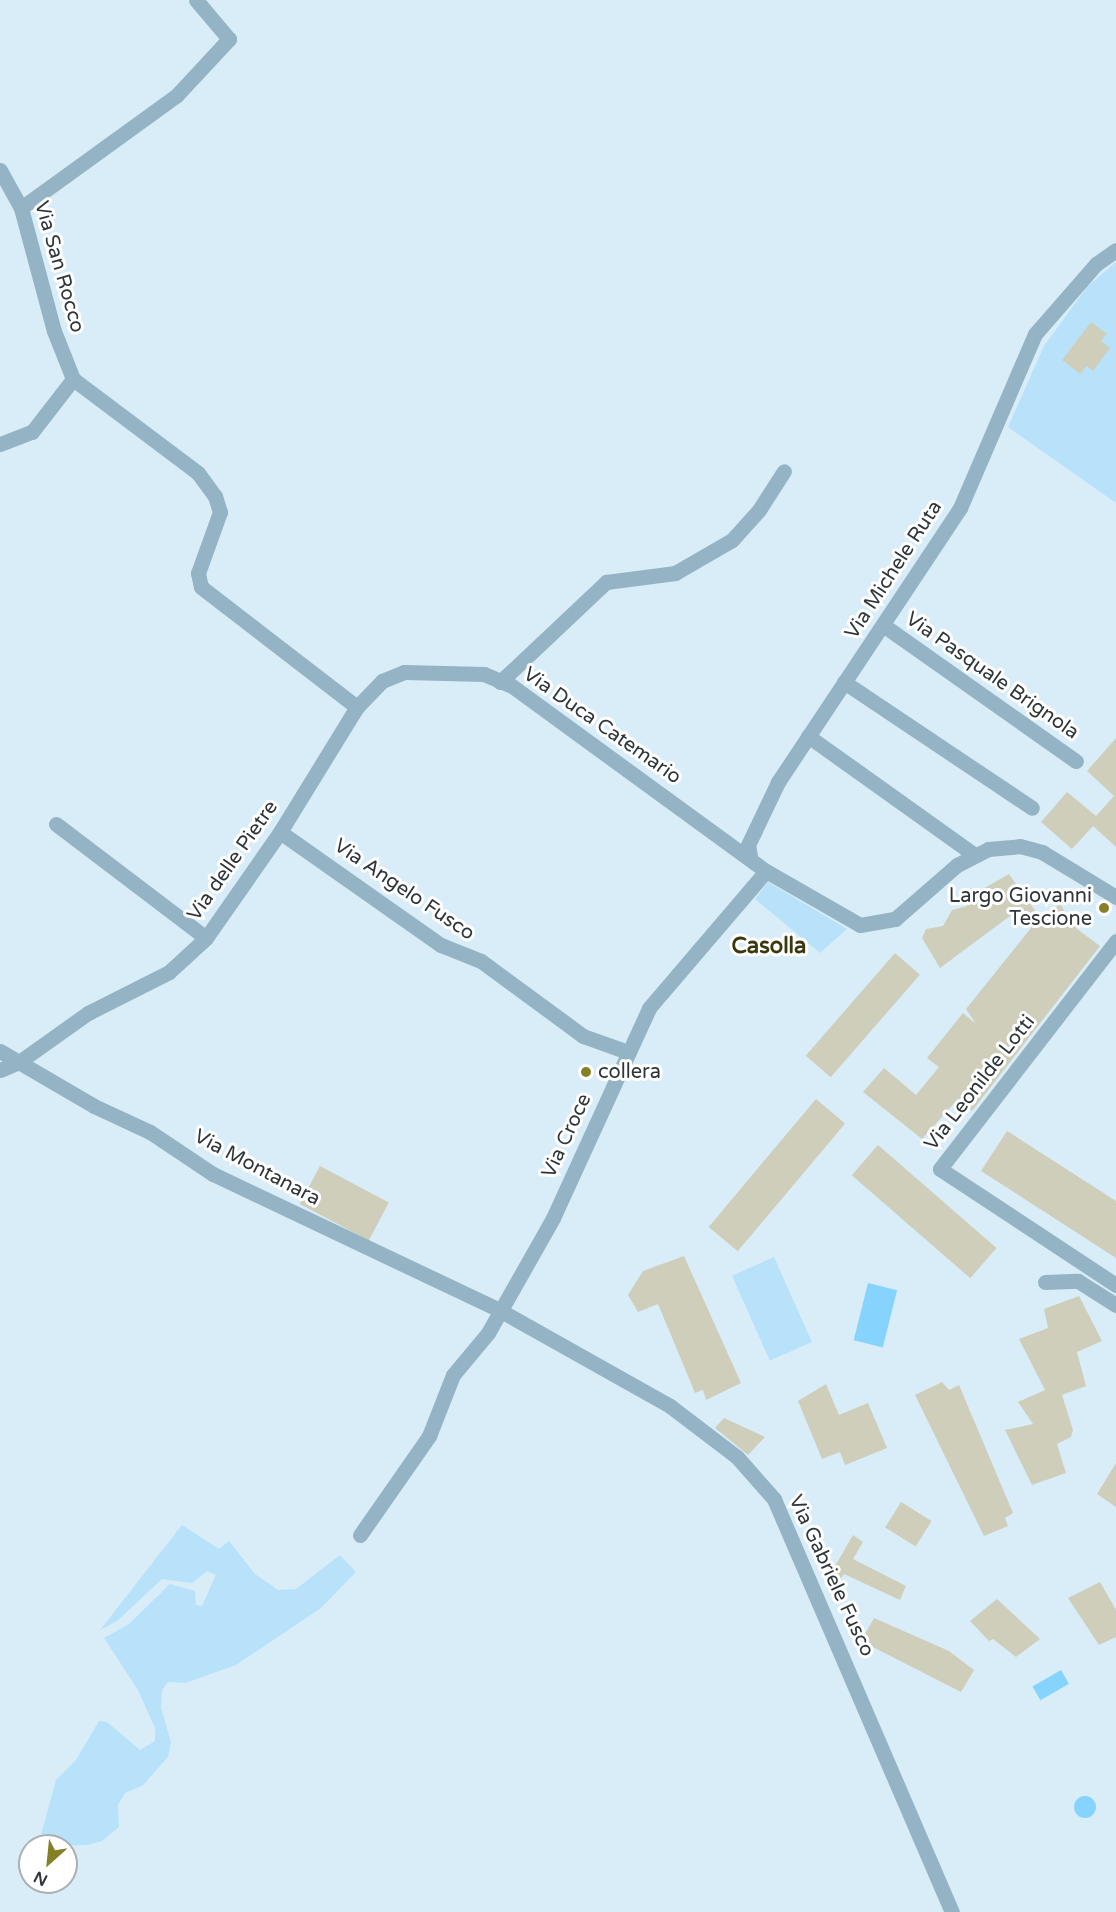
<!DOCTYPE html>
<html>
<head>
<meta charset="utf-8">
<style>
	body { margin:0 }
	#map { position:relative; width:1116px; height:1912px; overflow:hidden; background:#d8edf8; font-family:"Varela Round",sans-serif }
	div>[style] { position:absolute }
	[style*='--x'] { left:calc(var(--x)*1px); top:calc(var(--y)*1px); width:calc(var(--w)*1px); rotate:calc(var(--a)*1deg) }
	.green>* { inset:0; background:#b8e2fa; transform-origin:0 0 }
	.water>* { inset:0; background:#86d4fd; transform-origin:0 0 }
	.round { border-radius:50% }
	.building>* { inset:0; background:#cfcebb; transform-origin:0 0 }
	.street>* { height:15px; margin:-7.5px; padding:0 7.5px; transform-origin:7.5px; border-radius:7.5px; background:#94b4c5 }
	.dots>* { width:16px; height:16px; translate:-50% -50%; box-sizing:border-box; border:3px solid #fff; border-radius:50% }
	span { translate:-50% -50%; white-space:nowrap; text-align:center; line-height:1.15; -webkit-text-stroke:6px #fff; paint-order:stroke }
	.street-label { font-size:20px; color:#2e363a }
	.poi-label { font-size:20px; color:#2e363a }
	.right { translate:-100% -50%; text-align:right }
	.left { translate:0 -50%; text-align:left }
	.quarter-label { font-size:22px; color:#3b380e; font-weight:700 }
	.north { position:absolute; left:18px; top:1834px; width:60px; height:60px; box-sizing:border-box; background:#fff; border:2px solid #abafb0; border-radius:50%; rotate:207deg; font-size:16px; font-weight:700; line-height:24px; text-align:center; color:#2e363a }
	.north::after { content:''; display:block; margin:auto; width:21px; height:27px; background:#857f26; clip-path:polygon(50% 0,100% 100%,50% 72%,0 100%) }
</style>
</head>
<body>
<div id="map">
	<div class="green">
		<i style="clip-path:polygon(1116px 262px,1116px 503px,1008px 427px,1044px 346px,1087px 287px)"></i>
		<i style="clip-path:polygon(768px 882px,847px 929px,820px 953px,755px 899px)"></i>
		<i style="left:774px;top:1257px;width:93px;height:46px;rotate:66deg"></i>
		<i style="clip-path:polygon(182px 1525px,219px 1549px,229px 1541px,255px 1574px,278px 1590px,296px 1589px,340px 1555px,356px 1572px,321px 1608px,236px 1665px,185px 1683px,168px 1682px,162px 1690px,161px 1708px,171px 1742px,168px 1757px,143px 1785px,125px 1793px,118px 1805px,119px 1827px,102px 1841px,87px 1845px,44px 1846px,41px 1835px,56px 1780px,76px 1760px,99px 1721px,107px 1722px,140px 1750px,155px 1741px,155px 1728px,138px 1690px,104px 1638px,129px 1624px,170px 1584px,195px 1591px,196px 1605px,202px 1606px,216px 1575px,207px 1571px,192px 1583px,162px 1579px,117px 1621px,100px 1630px)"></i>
	</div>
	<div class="water">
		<i style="left:868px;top:1283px;width:30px;height:59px;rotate:14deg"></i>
		<i style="left:1061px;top:1670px;width:16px;height:33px;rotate:60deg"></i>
		<i class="round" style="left:1074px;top:1796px;width:22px;height:22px"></i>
	</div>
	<div class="building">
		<i style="clip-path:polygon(1091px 322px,1107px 334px,1101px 341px,1110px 348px,1093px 371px,1087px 366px,1080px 374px,1062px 360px)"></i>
		<i style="clip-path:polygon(1116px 738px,1116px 847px,1093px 826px,1072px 849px,1041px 822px,1067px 792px,1096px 816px,1114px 796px,1087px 771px)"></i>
		<i style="clip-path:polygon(1009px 874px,1041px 919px,1060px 904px,1077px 929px,1100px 946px,972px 1111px,958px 1099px,922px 1139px,863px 1092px,884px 1068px,916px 1095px,939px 1067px,927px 1058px,963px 1013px,976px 1024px,966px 1009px,1031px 928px,1018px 910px,940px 968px,922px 938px,926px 929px,943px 926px,952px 910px,967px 906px,969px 897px)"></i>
		<i style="left:895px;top:953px;width:33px;height:136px;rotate:41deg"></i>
		<i style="left:816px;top:1099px;width:38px;height:167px;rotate:40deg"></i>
		<i style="clip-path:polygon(1007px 1131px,1116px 1201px,1116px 1258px,981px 1171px)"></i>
		<i style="left:878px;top:1145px;width:157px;height:40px;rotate:41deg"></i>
		<i style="left:320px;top:1166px;width:78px;height:43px;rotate:28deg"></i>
		<i style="clip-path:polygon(684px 1256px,741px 1383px,706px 1400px,703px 1390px,695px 1393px,658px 1304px,638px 1312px,628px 1295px,643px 1271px)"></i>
		<i style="clip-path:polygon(1079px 1296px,1102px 1341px,1077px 1352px,1086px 1386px,1062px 1395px,1073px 1430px,1071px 1437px,1057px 1444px,1066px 1473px,1032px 1485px,1005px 1430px,1033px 1424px,1018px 1402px,1045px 1390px,1019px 1339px,1048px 1328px,1044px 1309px)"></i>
		<i style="clip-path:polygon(942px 1382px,949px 1390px,959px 1385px,1013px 1513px,1005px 1518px,1008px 1526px,984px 1536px,915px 1395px)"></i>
		<i style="clip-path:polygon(826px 1384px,839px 1415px,868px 1403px,887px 1448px,845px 1465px,840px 1452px,822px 1459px,798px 1401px)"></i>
		<i style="clip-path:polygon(724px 1418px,765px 1437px,748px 1455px,715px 1428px)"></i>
		<i style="clip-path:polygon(1116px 1463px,1116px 1507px,1097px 1494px)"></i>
		<i style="left:901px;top:1502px;width:36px;height:30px;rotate:32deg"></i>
		<i style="clip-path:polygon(853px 1535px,863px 1542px,853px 1559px,906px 1586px,900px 1600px,844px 1574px,839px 1581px,830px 1575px)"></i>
		<i style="clip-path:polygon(1100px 1582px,1116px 1610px,1116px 1637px,1099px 1645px,1068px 1598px)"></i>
		<i style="clip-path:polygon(997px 1599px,1040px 1639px,1016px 1657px,993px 1639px,989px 1641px,970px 1621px)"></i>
		<i style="clip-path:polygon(874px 1618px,949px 1651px,974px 1670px,961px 1692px,861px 1641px)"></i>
	</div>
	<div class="street">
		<i style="--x:0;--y:170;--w:43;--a:61.1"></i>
		<i style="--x:21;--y:208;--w:127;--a:75"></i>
		<i style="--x:54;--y:331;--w:52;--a:68.4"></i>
		<i style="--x:21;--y:208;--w:191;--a:-35.9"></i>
		<i style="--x:176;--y:96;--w:78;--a:-47.1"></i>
		<i style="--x:229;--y:39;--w:51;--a:-130.2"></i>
		<i style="--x:73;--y:379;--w:156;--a:36.9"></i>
		<i style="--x:198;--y:473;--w:29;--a:54"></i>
		<i style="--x:215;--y:496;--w:17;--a:73"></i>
		<i style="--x:220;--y:512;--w:65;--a:109.8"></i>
		<i style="--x:198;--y:573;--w:14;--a:78"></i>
		<i style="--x:201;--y:587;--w:197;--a:37.6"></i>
		<i style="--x:0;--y:444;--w:34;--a:-21"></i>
		<i style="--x:32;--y:432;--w:67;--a:-52.3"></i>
		<i style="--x:883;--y:625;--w:236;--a:35.2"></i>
		<i style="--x:500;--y:682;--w:146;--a:-43.3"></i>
		<i style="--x:606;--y:582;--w:70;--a:-7.4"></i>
		<i style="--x:675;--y:573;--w:66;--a:-30.1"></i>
		<i style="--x:732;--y:540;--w:40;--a:-48"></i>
		<i style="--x:759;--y:510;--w:46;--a:-57.3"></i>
		<i style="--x:844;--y:682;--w:226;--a:33.8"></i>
		<i style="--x:808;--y:736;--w:205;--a:35.5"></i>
		<i style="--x:56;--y:824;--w:188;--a:37.2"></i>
		<i style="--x:280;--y:832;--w:197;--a:35.1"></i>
		<i style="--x:441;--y:945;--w:43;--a:21.8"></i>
		<i style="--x:481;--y:961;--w:127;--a:36.3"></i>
		<i style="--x:583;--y:1036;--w:48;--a:19.6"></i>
		<i style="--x:750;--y:856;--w:11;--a:-100"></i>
		<i style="--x:748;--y:845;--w:70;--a:-64.5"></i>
		<i style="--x:778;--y:782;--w:329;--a:-56.4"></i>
		<i style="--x:960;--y:508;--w:189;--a:-66.7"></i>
		<i style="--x:1035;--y:334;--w:93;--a:-48.9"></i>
		<i style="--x:1096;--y:264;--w:24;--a:-35"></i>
		<i style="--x:1116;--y:941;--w:288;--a:127.7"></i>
		<i style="--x:940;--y:1169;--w:211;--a:33.4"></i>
		<i style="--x:0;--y:1051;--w:109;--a:30.3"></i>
		<i style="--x:94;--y:1106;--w:62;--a:24.9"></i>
		<i style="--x:150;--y:1132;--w:76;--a:33.7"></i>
		<i style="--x:213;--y:1174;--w:319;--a:25.4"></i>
		<i style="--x:501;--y:1311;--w:194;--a:29.3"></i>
		<i style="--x:670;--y:1406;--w:84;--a:37.3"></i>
		<i style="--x:737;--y:1457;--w:56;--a:48.6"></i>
		<i style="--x:774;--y:1499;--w:450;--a:66.7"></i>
		<i style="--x:0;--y:1070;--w:21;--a:-23"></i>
		<i style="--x:19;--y:1062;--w:85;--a:-35.4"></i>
		<i style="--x:88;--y:1013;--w:91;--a:-26.8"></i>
		<i style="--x:169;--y:972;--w:50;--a:-42.6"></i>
		<i style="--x:206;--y:938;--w:129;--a:-55.1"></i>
		<i style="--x:280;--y:832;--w:147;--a:-58.4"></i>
		<i style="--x:357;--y:707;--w:36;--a:-46"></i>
		<i style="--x:382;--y:681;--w:24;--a:-22"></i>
		<i style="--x:404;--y:672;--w:80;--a:1.4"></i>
		<i style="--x:484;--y:674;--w:30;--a:23"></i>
		<i style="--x:512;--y:686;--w:314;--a:36.1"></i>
		<i style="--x:766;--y:871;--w:108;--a:29.9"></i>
		<i style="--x:860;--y:925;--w:36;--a:-10"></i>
		<i style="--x:895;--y:919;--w:82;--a:-41.1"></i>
		<i style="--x:957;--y:865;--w:35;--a:-27"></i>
		<i style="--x:988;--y:849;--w:32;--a:-5"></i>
		<i style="--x:1020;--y:846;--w:23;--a:15"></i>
		<i style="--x:1042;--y:852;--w:87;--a:31.3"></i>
		<i style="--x:1045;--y:1282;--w:33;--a:-2"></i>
		<i style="--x:1078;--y:1281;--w:45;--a:32.3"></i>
		<i style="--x:360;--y:1535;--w:121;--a:-55.1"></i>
		<i style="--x:429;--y:1436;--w:66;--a:-68.5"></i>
		<i style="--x:453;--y:1375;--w:55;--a:-50.2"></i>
		<i style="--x:488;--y:1333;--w:132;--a:-60.5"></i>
		<i style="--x:553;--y:1218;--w:231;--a:-65.4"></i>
		<i style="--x:649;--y:1008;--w:180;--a:-49.5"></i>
	</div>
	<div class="dots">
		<i style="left:1104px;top:908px;background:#857f26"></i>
		<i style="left:586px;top:1072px;background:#857f26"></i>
	</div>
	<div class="street-label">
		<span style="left:59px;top:267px;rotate:74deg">Via San Rocco</span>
		<span style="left:894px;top:570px;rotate:-57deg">Via Michele Ruta</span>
		<span style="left:992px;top:676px;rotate:35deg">Via Pasquale Brignola</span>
		<span style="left:602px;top:726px;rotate:35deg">Via Duca Catemario</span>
		<span style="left:233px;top:861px;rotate:-55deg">Via delle Pietre</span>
		<span style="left:404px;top:890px;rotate:34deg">Via Angelo Fusco</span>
		<span style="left:980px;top:1083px;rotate:-52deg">Via Leonilde Lotti</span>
		<span style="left:567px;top:1136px;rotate:-65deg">Via Croce</span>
		<span style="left:257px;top:1168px;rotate:28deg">Via Montanara</span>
		<span style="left:831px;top:1576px;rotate:65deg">Via Gabriele Fusco</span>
	</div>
	<div class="poi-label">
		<span class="right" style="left:1092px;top:908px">Largo Giovanni<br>Tescione</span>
		<span class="left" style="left:598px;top:1072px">collera</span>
	</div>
	<div class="quarter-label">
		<span style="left:769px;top:947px">Casolla</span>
	</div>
	<div class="north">N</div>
</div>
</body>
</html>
